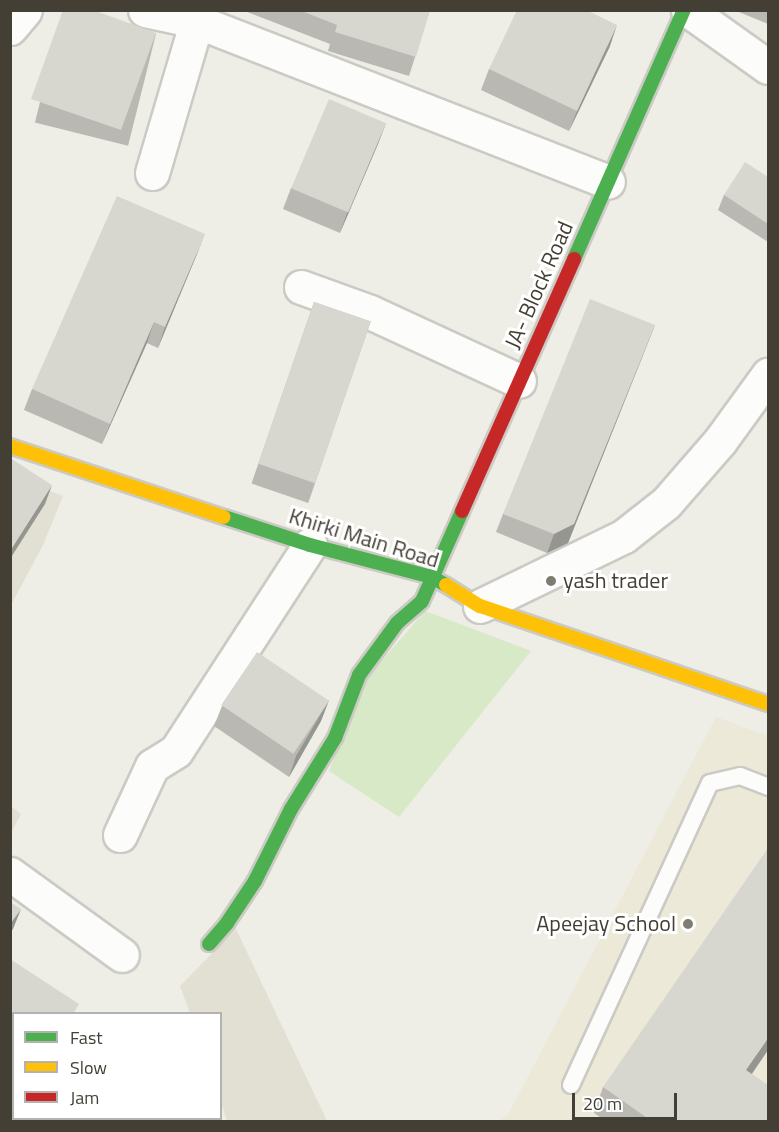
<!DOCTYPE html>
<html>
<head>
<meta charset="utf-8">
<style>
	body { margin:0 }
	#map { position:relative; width:779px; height:1132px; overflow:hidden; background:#eeede6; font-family:"Titillium Web",sans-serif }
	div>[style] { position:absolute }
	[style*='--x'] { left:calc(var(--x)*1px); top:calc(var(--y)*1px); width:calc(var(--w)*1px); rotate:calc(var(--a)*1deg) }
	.residential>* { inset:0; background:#e2dfd3 }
	.education>* { inset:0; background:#ece9d8 }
	.green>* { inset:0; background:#d7e9c7 }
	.roads { filter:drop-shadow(2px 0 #cccac4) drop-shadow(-2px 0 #cccac4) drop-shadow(0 2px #cccac4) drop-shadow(0 -2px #cccac4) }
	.lane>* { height:16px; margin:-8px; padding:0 8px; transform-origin:8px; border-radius:8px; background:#fcfcfb }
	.street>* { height:33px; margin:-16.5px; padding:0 16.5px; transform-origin:16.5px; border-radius:16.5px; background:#fcfcfb }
	.fast>* { height:14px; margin:-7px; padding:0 7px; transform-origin:7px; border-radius:7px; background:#4caf50 }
	.slow>* { height:14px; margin:-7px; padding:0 7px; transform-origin:7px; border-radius:7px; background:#ffc107 }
	.jam>* { height:14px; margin:-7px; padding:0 7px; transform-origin:7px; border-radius:7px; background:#c62828 }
	.wall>* { inset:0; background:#b9b8b2; transform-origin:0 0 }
	.shaded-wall>* { inset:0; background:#969691 }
	.building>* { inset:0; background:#d7d6cf; transform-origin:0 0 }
	.dots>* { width:16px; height:16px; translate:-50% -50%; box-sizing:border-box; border:3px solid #fff; border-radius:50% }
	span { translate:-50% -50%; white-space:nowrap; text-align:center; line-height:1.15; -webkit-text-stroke:6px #fff; paint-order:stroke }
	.street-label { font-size:22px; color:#433f34 }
	.poi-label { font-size:22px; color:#433f34 }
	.left { translate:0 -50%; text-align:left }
	.right { translate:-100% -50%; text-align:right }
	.frame { position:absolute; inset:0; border:12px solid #433f34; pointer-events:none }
	.legend { position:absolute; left:12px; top:1012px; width:210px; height:108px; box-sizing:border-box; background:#fff; border:2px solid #b4b2ae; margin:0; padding:8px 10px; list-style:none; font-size:18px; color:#433f34 }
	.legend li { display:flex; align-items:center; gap:12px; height:30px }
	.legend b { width:30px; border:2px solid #b4b2ae }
	.scale { position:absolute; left:572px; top:1093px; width:105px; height:27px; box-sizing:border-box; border:3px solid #433f34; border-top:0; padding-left:8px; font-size:18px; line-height:21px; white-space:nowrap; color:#433f34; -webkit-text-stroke:4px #fff; paint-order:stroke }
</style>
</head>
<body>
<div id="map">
	<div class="residential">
		<i style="clip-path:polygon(11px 476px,63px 496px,43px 545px,11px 605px)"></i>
		<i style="clip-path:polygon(11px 806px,21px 814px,11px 833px)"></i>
		<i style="clip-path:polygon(236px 929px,327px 1121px,227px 1121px,221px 1102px,220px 1014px,190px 1013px,180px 986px)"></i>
	</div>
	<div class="education">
		<i style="clip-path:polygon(716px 717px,768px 736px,768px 1121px,497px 1122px,509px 1113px)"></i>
	</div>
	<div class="green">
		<i style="clip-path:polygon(425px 611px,531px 651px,399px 817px,329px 771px,365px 680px)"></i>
	</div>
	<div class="roads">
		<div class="lane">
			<i style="--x:571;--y:1085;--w:332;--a:-65.3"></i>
			<i style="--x:710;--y:783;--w:31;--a:-13"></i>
			<i style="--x:740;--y:776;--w:30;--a:21"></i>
		</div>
		<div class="street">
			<i style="--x:145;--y:10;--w:52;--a:12.2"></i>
			<i style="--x:196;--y:21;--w:442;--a:21.3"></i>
			<i style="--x:688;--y:10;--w:98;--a:35.5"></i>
			<i style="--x:10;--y:28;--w:23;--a:-50"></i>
			<i style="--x:152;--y:173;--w:170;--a:-73.6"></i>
			<i style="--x:301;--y:287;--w:73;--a:19.9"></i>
			<i style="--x:370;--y:312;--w:164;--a:24.8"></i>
			<i style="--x:480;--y:606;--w:160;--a:-25.9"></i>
			<i style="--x:624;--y:536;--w:53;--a:-38.2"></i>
			<i style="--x:666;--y:503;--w:82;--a:-48.9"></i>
			<i style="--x:720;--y:441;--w:82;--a:-54"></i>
			<i style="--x:120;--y:835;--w:76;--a:-65.1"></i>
			<i style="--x:152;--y:766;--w:28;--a:-32"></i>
			<i style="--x:176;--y:751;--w:246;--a:-57"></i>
			<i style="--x:10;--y:874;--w:138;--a:35.9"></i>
		</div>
		<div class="fast">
			<i style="--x:574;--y:259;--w:272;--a:-66.2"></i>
			<i style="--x:224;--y:517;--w:90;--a:18"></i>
			<i style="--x:310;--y:545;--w:126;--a:14.7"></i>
			<i style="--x:432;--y:577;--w:16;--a:30"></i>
			<i style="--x:209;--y:944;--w:28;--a:-49"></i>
			<i style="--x:227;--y:923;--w:50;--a:-56.3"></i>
			<i style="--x:255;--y:881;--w:80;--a:-63.4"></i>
			<i style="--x:291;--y:809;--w:84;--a:-58.2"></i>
			<i style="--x:335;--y:738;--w:67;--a:-69.1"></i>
			<i style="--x:359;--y:675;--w:64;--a:-53.8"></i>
			<i style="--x:397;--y:623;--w:33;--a:-41"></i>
			<i style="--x:422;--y:601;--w:98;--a:-66"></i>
		</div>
		<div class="slow">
			<i style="--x:10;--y:446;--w:225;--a:18.4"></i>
			<i style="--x:446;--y:585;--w:40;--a:32"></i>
			<i style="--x:480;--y:606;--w:304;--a:18.8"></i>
		</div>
		<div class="jam">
			<i style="--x:462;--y:511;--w:276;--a:-66"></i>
		</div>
	</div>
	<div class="wall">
		<i style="left:63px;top:10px;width:96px;height:116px;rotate:14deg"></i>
		<i style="clip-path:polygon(242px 10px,430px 10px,409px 76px,328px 51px,330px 44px)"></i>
		<i style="clip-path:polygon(734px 10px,768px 10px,768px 24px)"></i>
		<i style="clip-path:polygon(610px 46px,569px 131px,481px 90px,489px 69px)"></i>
		<i style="clip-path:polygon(386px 123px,378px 144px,340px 233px,283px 209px,291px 188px)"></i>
		<i style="clip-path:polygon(768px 177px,768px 242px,718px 210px,724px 195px)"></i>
		<i style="clip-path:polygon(197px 254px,158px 348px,147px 343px,102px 444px,24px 410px,32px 389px)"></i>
		<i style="left:314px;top:302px;width:60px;height:192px;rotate:19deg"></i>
		<i style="clip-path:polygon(655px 325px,568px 543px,547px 553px,496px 532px,503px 514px)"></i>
		<i style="clip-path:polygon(329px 700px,321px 721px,289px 777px,214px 726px,222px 706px)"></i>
		<i style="clip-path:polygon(768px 1050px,752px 1074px,768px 1122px,607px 1122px,594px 1113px,603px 1087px)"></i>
	</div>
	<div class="shaded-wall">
		<i style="clip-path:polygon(617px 25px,610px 46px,569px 131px,577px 111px)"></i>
		<i style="clip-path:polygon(386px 123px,378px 144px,340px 233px,347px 213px)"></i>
		<i style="clip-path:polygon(205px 234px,197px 254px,158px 348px,165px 327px)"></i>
		<i style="clip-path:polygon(154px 322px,147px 343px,102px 444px,110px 424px)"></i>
		<i style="clip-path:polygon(655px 325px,568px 543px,547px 553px,554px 534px)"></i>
		<i style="clip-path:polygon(52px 485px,45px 504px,10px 559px,10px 551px)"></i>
		<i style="clip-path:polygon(329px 700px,321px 721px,289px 777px,296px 756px)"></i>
		<i style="clip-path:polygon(21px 909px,13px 929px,10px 933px,10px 924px)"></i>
		<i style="clip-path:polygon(768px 1038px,768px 1050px,737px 1095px,746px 1070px)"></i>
		<i style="clip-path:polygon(14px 1107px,14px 1116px,10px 1121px,10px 1112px)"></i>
	</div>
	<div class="building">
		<i style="clip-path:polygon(63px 10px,93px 10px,156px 33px,121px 130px,31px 99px)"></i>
		<i style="clip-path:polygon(299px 10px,430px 10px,416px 57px,335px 32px,337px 25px)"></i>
		<i style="clip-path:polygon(517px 10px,586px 10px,617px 25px,577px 111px,489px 69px)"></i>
		<i style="left:329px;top:99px;width:62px;height:97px;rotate:23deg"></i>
		<i style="clip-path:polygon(745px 162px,768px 177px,768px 224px,724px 195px)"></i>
		<i style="clip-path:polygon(117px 196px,205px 234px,165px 327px,154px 322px,110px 424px,32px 389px)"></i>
		<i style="clip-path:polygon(590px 299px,655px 325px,574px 524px,554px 534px,503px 514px)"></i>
		<i style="left:314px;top:302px;width:60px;height:171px;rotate:19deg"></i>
		<i style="clip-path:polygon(10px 458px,52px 485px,10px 551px)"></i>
		<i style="left:257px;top:652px;width:87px;height:64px;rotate:34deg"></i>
		<i style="clip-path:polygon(768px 848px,768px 1038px,746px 1070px,768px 1085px,768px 1122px,653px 1122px,603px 1087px)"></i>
		<i style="clip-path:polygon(10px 902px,21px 909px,10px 924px)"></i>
		<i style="clip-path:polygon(10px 959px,79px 1004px,73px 1014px,14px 1014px,14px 1107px,10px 1112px)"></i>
	</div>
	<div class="dots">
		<i style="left:551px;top:581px;background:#7f7c72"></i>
		<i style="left:688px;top:924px;background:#7f7c72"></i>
	</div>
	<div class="street-label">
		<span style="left:539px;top:285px;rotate:-66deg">JA- Block Road</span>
		<span style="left:364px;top:538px;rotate:17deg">Khirki Main Road</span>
	</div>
	<div class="poi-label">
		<span class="left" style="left:563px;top:581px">yash trader</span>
		<span class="right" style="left:676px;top:924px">Apeejay School</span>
	</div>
	<div class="frame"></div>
	<ul class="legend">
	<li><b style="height:8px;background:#4caf50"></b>Fast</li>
	<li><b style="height:8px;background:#ffc107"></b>Slow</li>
	<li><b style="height:8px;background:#c62828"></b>Jam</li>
	</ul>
	<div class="scale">20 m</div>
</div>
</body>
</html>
